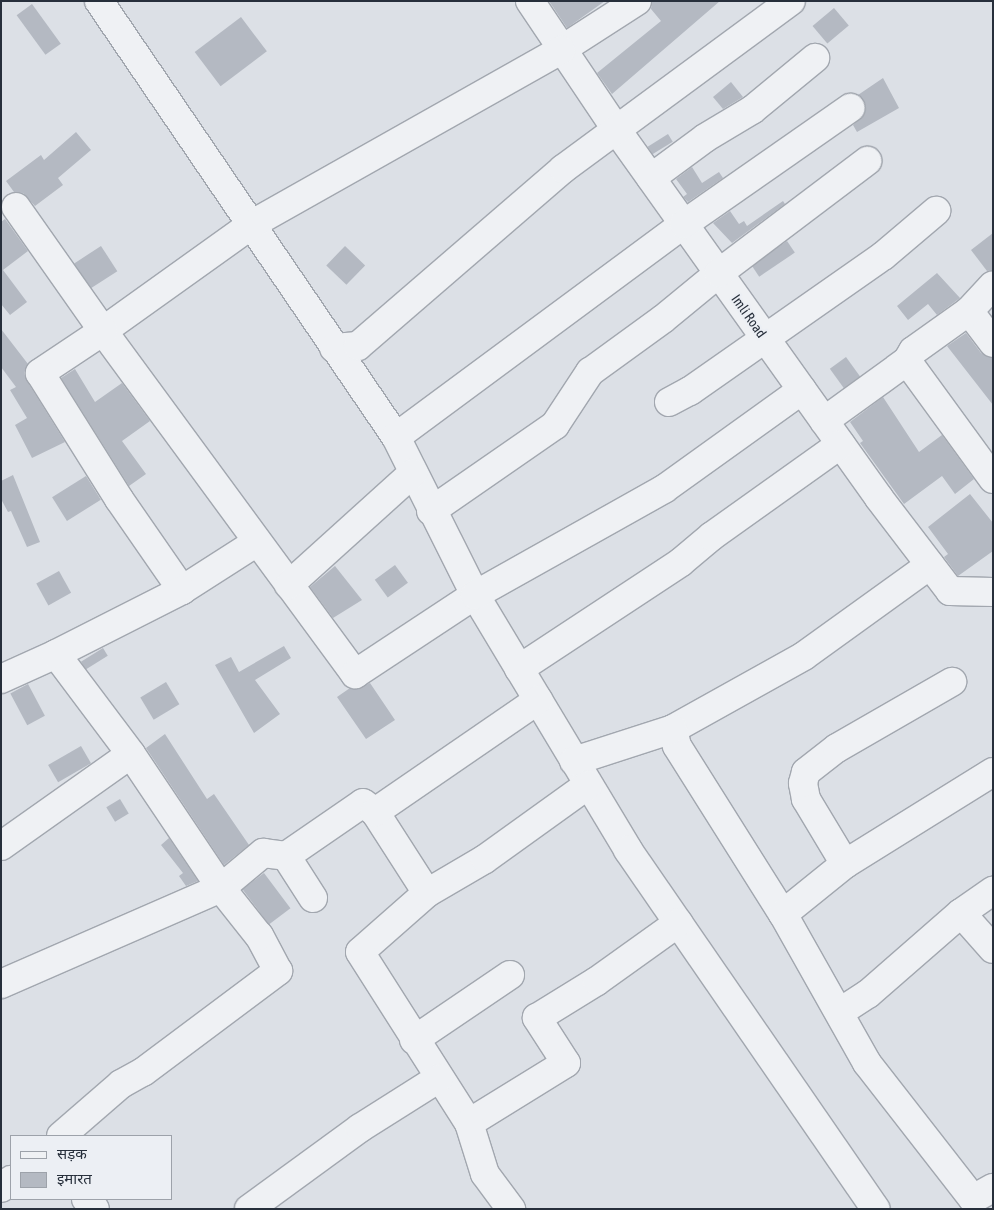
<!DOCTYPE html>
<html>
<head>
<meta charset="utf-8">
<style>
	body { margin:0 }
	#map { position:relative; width:994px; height:1210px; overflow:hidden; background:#dce0e6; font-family:"Asap Condensed","Noto Sans Devanagari",sans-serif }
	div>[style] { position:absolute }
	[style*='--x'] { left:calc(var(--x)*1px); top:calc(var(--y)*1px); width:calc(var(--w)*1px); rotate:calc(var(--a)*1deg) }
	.building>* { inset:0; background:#b4b9c2; transform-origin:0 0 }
	.roads { filter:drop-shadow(1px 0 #a2a7af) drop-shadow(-1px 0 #a2a7af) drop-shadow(0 1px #a2a7af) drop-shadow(0 -1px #a2a7af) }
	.minor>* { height:28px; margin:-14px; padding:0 14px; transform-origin:14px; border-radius:14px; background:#eff1f4 }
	span { translate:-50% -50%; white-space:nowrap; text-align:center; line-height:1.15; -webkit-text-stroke:4.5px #eceff4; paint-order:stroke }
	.street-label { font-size:14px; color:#272f3b }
	.frame { position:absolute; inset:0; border:2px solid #272f3b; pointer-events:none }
	.legend { position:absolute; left:10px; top:1135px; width:162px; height:65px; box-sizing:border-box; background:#eceff4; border:1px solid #9da2aa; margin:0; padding:6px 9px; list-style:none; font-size:15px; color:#272f3b }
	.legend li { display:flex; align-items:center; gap:10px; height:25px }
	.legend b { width:25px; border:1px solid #9da2aa }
</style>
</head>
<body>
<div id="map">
	<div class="building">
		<i style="clip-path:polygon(549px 1px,605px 1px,567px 28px)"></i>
		<i style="clip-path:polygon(652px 1px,720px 1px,612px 94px,597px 73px,661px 21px,651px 9px)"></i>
		<i style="left:32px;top:4px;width:49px;height:19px;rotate:54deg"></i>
		<i style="left:834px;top:8px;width:23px;height:28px;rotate:50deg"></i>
		<i style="left:241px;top:17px;width:43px;height:58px;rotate:53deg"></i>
		<i style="clip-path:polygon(883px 78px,899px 108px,857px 132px,853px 125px,864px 115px,866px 107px,858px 95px)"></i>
		<i style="clip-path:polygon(731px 82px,743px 97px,723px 109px,713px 97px)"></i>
		<i style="clip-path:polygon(76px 132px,91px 150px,58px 178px,63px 185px,35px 206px,23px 193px,14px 192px,6px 181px,41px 155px,44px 160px)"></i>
		<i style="left:668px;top:134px;width:9px;height:24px;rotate:58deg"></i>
		<i style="clip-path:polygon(692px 167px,702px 183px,719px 172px,723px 178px,688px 202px,683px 197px,687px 194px,676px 179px)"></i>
		<i style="clip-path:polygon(783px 201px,785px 204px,732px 243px,713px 223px,730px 211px,739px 224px,744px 221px,747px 226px)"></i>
		<i style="clip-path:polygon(5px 219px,28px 251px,3px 270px,27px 302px,10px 315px,1px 304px,1px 222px)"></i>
		<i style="clip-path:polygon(993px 233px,993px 270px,987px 271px,971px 250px)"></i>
		<i style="left:787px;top:241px;width:14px;height:43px;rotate:56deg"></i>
		<i style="left:101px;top:246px;width:30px;height:32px;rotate:57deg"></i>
		<i style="left:345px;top:246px;width:28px;height:27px;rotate:44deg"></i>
		<i style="clip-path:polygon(937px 273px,960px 298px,937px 315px,928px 304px,908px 320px,897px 306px)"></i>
		<i style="clip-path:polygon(1px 329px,28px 364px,24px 373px,27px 381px,65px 442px,32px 458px,15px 425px,27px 418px,10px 390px,16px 387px,1px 367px)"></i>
		<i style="clip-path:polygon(966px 333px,981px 353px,993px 358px,993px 405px,947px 346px)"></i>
		<i style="left:846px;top:357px;width:24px;height:20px;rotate:54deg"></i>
		<i style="clip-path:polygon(75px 369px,95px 402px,122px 383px,150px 421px,122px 441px,146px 474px,129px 486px,61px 378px)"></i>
		<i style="clip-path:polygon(883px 397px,919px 452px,942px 435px,974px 479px,955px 494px,942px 476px,904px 504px,860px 443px,863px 441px,850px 422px)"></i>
		<i style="clip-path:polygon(13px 475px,40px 542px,27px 547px,11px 511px,8px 512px,1px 499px,1px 481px)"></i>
		<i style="left:86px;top:476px;width:28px;height:40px;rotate:58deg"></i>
		<i style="clip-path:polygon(970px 494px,993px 523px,993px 551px,958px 576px,944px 557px,948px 554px,928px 527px)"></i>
		<i style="left:395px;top:565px;width:22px;height:25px;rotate:54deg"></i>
		<i style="clip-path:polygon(335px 566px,362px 600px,333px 618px,310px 587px)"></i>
		<i style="left:59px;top:571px;width:25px;height:26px;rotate:61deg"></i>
		<i style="clip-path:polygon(284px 646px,291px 658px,255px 680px,280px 714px,254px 733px,215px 665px,231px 657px,239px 672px)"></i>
		<i style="left:103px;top:648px;width:9px;height:26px;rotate:58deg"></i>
		<i style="left:166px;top:682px;width:26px;height:30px;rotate:59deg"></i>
		<i style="clip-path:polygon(370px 683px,395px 720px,366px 739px,337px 697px,350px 688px,357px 689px)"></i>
		<i style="left:28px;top:684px;width:36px;height:20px;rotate:62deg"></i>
		<i style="clip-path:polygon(165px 734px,207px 799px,214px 794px,249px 845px,224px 865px,146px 748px)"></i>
		<i style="left:81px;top:746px;width:20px;height:38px;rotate:60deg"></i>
		<i style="left:120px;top:799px;width:17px;height:16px;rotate:59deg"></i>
		<i style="clip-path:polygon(169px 838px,198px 881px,186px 886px,179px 876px,183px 873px,161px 845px)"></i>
		<i style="left:264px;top:873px;width:44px;height:27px;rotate:53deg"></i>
	</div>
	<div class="roads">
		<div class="minor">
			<i style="--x:99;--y:1;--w:528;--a:55.74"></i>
			<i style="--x:396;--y:437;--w:177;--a:63.4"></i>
			<i style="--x:475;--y:595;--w:297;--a:59"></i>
			<i style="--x:628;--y:850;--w:436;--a:55.4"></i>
			<i style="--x:530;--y:1;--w:154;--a:56.1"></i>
			<i style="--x:616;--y:129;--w:453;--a:54.5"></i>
			<i style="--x:879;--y:498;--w:117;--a:52.6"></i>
			<i style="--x:950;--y:591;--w:43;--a:1.3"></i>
			<i style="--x:637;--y:1;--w:90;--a:147.2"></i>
			<i style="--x:561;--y:50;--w:356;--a:150.6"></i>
			<i style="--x:251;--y:225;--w:182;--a:144.4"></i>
			<i style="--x:103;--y:331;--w:426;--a:53.7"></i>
			<i style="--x:355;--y:674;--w:144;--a:-33.4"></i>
			<i style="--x:475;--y:595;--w:217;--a:-29.3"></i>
			<i style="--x:664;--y:489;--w:170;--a:-35.7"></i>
			<i style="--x:651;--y:178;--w:67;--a:-36.5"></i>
			<i style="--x:705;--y:138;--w:55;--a:-30.8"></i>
			<i style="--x:752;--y:110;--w:82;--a:-39.5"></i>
			<i style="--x:16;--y:207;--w:151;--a:54.9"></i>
			<i style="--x:103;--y:331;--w:76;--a:146.3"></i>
			<i style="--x:40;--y:373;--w:149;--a:57.9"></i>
			<i style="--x:119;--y:499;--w:111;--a:55.3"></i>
			<i style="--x:182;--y:590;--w:89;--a:-32.6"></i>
			<i style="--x:969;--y:311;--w:40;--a:53"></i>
			<i style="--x:334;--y:348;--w:24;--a:-5"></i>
			<i style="--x:358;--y:346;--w:271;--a:-40.8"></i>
			<i style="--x:563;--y:169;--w:283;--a:-36.4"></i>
			<i style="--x:907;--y:361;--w:146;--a:53.9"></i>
			<i style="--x:669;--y:402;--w:24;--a:-28"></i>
			<i style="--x:690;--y:391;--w:236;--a:-35"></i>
			<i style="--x:883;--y:256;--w:70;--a:-40.3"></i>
			<i style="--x:824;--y:421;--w:102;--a:-35.9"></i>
			<i style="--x:907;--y:361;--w:12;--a:-59"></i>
			<i style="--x:913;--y:351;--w:69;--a:-35.5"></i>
			<i style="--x:969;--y:311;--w:35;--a:-47"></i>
			<i style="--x:396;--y:437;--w:358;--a:-36.5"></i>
			<i style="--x:684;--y:224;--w:203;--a:-34.9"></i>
			<i style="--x:431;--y:511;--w:151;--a:-34.7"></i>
			<i style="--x:555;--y:425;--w:64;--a:-56.6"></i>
			<i style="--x:590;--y:372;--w:90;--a:-36"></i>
			<i style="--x:663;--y:319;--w:72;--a:-39.4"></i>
			<i style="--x:719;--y:273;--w:186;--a:-37.1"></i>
			<i style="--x:930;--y:565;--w:155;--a:144.2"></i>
			<i style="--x:804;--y:656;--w:150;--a:150.9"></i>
			<i style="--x:673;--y:729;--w:17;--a:77"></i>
			<i style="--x:677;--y:746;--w:199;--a:57.8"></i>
			<i style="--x:783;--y:914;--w:171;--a:60.6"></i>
			<i style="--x:867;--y:1063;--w:172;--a:52.1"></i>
			<i style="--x:973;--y:1199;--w:23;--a:-29"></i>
			<i style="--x:289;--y:585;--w:167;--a:-42.1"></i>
			<i style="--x:519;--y:669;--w:194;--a:-33.4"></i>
			<i style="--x:681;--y:562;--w:40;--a:-40"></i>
			<i style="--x:712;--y:536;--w:158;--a:-35.5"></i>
			<i style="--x:1;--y:679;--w:60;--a:-24.4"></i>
			<i style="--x:574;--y:761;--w:104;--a:-17.9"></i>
			<i style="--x:375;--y:812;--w:96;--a:57.3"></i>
			<i style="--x:427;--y:893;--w:89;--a:138.6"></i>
			<i style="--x:360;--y:952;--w:203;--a:57.5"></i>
			<i style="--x:469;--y:1123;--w:114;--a:-31.7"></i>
			<i style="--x:566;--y:1063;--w:54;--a:-122.8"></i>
			<i style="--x:537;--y:1018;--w:70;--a:-31.7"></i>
			<i style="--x:597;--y:981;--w:100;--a:-35.6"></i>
			<i style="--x:1;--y:846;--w:159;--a:-35.3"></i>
			<i style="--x:131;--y:754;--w:125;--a:-126.9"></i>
			<i style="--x:56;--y:654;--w:141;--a:-26.9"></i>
			<i style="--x:845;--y:864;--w:76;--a:-121"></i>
			<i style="--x:806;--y:799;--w:16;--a:-101"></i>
			<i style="--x:803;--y:783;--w:11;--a:-75"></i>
			<i style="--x:806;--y:772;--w:39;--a:-38"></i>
			<i style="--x:837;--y:748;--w:133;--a:-29.9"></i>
			<i style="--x:427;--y:893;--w:67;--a:-30.4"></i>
			<i style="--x:485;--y:859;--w:127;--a:-35.7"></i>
			<i style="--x:313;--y:898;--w:50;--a:-122.7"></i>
			<i style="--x:286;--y:856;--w:93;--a:-34.5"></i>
			<i style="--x:363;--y:803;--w:15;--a:37"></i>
			<i style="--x:375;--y:812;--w:198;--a:-34.5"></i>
			<i style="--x:961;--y:913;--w:48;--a:48.4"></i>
			<i style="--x:783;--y:914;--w:80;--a:-38.9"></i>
			<i style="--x:845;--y:864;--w:174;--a:-31.9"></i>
			<i style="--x:1;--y:984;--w:240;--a:-23.6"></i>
			<i style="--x:221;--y:888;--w:55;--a:-39.8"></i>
			<i style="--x:263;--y:853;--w:23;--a:7"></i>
			<i style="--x:840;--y:1012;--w:33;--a:-33"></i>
			<i style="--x:868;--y:994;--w:123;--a:-41.1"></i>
			<i style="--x:961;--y:913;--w:39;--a:-35"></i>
			<i style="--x:414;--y:1040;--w:116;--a:-34.1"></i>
			<i style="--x:469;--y:1123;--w:53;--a:72.6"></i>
			<i style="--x:485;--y:1174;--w:44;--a:53.4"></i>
			<i style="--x:61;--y:1136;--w:79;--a:-40.9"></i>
			<i style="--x:121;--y:1084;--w:25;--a:-29"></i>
			<i style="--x:143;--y:1072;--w:169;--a:-36.8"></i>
			<i style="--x:278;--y:971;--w:40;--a:-118"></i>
			<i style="--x:259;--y:936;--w:61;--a:-128.4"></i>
			<i style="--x:221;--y:888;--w:161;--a:-123.9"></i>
			<i style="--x:1;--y:1188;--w:13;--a:-39"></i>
			<i style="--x:86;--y:1199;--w:13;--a:48"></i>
			<i style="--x:249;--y:1209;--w:137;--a:-36.1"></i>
			<i style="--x:360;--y:1128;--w:93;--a:-32.3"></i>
		</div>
	</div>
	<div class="street-label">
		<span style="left:749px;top:316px;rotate:55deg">Imli Road</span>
	</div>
	<div class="frame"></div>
	<ul class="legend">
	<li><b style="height:6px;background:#eff1f4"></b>सड़क</li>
	<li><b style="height:14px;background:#b4b9c2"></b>इमारत</li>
	</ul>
</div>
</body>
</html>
